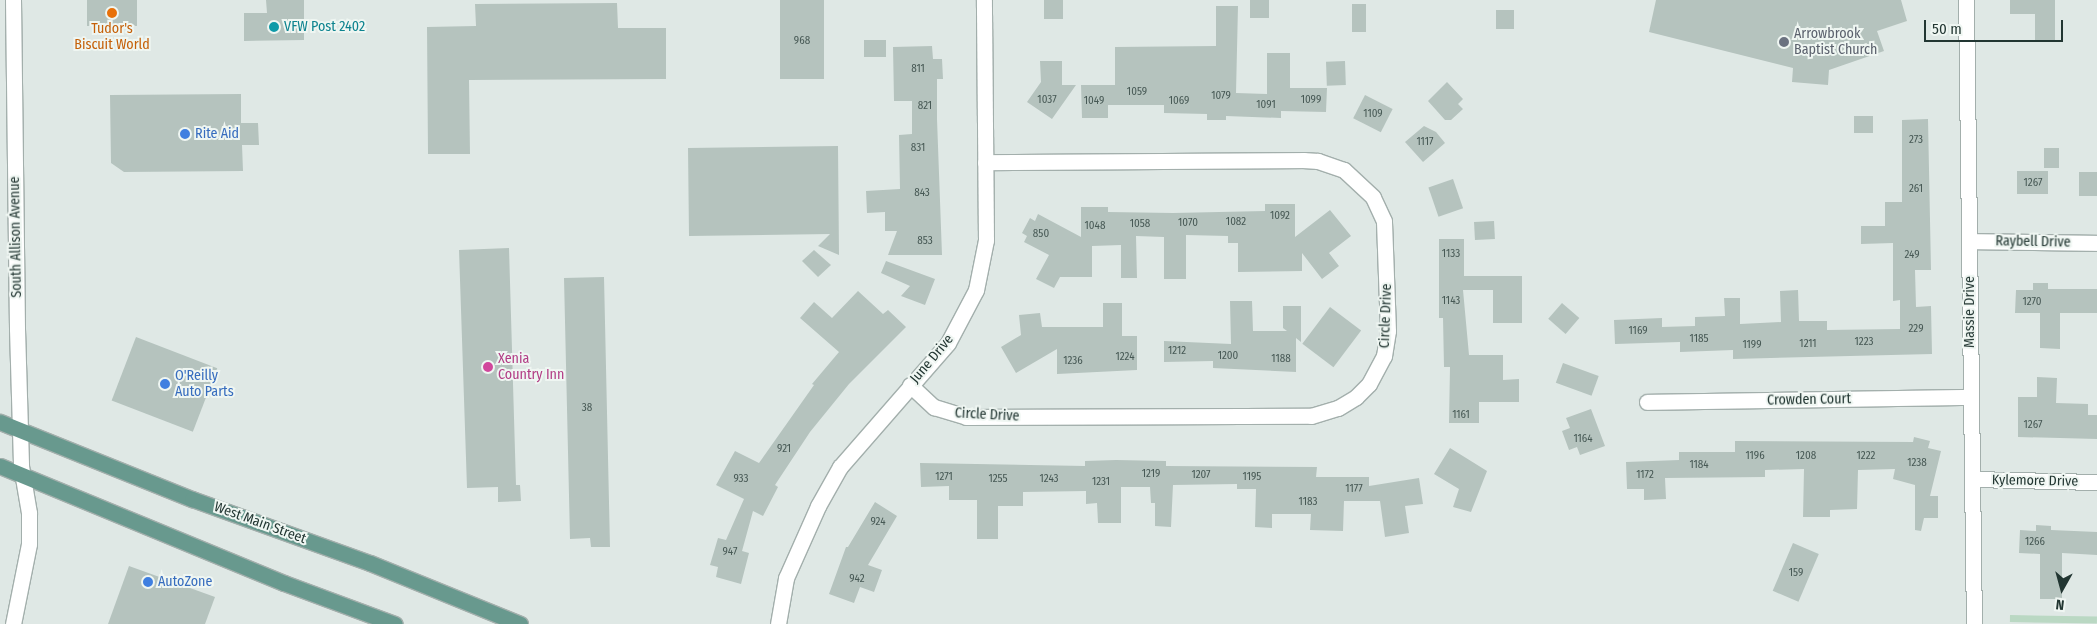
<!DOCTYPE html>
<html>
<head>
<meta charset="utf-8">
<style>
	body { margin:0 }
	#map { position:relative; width:2097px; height:624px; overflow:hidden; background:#dfe8e5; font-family:"Fira Sans Condensed",sans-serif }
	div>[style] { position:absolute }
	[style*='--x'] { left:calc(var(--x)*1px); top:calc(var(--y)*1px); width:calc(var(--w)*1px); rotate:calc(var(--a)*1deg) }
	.green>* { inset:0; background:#bad8c3; transform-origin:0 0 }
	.building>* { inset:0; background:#b5c3be; transform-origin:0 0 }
	.roads { filter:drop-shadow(1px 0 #a3afac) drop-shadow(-1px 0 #a3afac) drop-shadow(0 1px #a3afac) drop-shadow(0 -1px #a3afac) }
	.minor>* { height:15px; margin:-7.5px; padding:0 7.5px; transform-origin:7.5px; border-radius:7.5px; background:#fff }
	.major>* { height:15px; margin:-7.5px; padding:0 7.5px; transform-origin:7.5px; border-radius:7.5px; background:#68998e }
	.dots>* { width:14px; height:14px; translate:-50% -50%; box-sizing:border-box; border:2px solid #eff6f2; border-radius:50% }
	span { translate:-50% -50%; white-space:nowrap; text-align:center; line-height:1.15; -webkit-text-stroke:4px #eff6f2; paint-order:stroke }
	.number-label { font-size:11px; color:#475955 }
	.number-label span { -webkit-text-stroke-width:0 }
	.culture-label { font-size:14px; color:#0d838f }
	.left { translate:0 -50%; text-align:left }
	.food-label { font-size:14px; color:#c56008 }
	.worship-label { font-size:14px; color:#5b616d }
	.shop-label { font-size:14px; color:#366cbe }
	.street-label { font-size:14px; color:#223632 }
	.hotel-label { font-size:14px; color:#b23c85 }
	.north { position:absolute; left:2037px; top:564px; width:50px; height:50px; -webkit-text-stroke:4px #eff6f2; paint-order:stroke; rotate:187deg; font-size:14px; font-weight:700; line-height:20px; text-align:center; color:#223632 }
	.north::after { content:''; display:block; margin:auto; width:18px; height:22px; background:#223632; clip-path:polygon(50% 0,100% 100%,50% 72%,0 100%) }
	.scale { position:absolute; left:1924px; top:20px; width:139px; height:22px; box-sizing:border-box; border:2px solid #223632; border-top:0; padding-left:6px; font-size:15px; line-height:18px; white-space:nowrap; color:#223632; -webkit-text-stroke:4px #eff6f2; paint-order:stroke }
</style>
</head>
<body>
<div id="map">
	<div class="green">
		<i style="left:2010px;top:615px;width:87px;height:7px;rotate:1deg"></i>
	</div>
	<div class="building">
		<i style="left:87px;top:0;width:50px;height:26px"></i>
		<i style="clip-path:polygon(266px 0,304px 0,304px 40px,244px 41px,244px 13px,267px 13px)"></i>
		<i style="left:780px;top:0;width:44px;height:79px"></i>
		<i style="left:1044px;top:0;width:19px;height:19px"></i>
		<i style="left:1250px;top:0;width:19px;height:18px"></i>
		<i style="clip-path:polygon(1656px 0,1901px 0,1907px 21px,1877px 31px,1884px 51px,1829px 70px,1828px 85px,1792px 82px,1793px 68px,1649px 32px)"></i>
		<i style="clip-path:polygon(2010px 0,2055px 0,2055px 42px,2035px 42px,2035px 14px,2010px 14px)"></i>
		<i style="clip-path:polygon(617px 3px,618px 28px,666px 28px,666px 79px,469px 80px,470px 154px,428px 154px,427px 27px,476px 26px,475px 4px)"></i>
		<i style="left:1352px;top:4px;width:14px;height:28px"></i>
		<i style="clip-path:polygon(1216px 6px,1238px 6px,1236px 93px,1267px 94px,1267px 53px,1290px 53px,1290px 88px,1327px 88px,1326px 112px,1281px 111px,1281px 118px,1226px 116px,1226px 120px,1207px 120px,1207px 114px,1164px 113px,1164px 105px,1108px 105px,1108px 118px,1082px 118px,1081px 85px,1115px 85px,1115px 47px,1216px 46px)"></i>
		<i style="left:1496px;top:10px;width:18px;height:19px"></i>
		<i style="left:864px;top:40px;width:22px;height:17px"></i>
		<i style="clip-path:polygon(932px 46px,933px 59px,942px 59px,943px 79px,937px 79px,937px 119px,942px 255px,888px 255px,897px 231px,885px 231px,885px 212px,867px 213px,866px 191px,900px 189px,899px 135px,912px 134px,912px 101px,894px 101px,893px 47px)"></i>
		<i style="clip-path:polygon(1040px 61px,1062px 61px,1062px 85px,1076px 85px,1052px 119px,1027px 102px,1041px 82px)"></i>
		<i style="left:1345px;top:61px;width:24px;height:19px;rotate:88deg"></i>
		<i style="clip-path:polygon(1447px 82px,1463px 99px,1458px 104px,1463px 109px,1451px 120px,1445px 120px,1428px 101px)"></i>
		<i style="clip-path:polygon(241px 94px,241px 123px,258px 123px,259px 145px,242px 145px,243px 171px,124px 172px,111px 163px,110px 95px)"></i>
		<i style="left:1365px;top:95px;width:31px;height:26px;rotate:27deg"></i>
		<i style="left:1854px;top:116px;width:19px;height:17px"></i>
		<i style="clip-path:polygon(1928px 119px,1931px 270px,1915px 270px,1916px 307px,1931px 306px,1932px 354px,1733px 359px,1733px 350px,1680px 352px,1680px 342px,1615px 344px,1614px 320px,1662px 318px,1662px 327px,1695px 326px,1695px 317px,1725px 316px,1724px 298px,1740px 298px,1740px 324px,1781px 322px,1780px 291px,1798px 290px,1799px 321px,1827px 321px,1827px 330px,1900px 329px,1900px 300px,1893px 301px,1893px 243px,1861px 244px,1861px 226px,1885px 226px,1885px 202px,1902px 202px,1902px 120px)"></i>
		<i style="clip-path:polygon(1424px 126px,1436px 132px,1445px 143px,1423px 162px,1405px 142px)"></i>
		<i style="clip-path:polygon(838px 146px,839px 255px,818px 246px,830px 234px,689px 236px,688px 148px)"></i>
		<i style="left:2044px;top:148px;width:15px;height:20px"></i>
		<i style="left:2017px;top:171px;width:31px;height:23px"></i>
		<i style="left:2079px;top:172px;width:18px;height:24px"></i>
		<i style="left:1453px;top:179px;width:31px;height:26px;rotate:71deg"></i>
		<i style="clip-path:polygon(1265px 204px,1295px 204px,1295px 237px,1330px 210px,1351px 236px,1329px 253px,1339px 266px,1322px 279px,1302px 253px,1302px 271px,1238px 272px,1238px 243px,1228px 243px,1228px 236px,1186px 235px,1186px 279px,1164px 279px,1164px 237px,1136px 236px,1137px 278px,1121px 278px,1121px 245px,1092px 246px,1092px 277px,1060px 277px,1054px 288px,1036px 279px,1049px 255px,1024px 242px,1027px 236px,1022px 233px,1030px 218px,1035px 221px,1038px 214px,1081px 237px,1081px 207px,1108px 207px,1108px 212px,1173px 213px,1265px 211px)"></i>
		<i style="left:1494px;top:221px;width:18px;height:20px;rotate:87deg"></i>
		<i style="clip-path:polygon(1439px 239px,1464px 239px,1464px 276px,1522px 276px,1522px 323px,1493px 323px,1493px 290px,1463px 290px,1469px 355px,1503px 355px,1503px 380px,1519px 379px,1519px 402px,1479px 402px,1479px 423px,1449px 423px,1450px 367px,1444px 367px,1443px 318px,1439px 318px)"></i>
		<i style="clip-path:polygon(509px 248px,516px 485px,520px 485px,521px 501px,498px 502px,498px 487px,467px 488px,459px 250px)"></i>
		<i style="clip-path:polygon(814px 250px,831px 265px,818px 277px,802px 261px)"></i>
		<i style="clip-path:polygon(886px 261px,935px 279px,925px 305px,901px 296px,910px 286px,881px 273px)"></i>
		<i style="clip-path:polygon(604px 277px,610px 547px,591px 547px,590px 538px,570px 539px,564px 278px)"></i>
		<i style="clip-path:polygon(2033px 283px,2048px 283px,2048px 289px,2097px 289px,2097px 313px,2060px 313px,2060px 349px,2040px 348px,2040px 313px,2015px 313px,2016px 290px,2033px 290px)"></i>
		<i style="clip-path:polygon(858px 291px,883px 314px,888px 310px,906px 327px,849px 384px,810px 432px,775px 485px,778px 487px,763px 516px,753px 511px,742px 551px,749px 553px,741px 584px,716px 577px,718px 567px,710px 565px,718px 538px,726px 540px,744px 499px,716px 485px,735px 451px,759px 463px,814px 385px,812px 384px,839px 352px,800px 318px,814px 302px,832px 318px)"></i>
		<i style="clip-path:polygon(1230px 301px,1252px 301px,1253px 331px,1287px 331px,1283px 328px,1283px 306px,1301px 306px,1301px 342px,1296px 338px,1296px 372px,1213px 368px,1213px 361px,1164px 362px,1164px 341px,1231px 344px)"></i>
		<i style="clip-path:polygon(1103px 303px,1122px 303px,1122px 336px,1137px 336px,1137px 370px,1057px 374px,1057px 349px,1016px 373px,1001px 347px,1021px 335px,1019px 315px,1040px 313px,1042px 327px,1103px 327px)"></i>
		<i style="left:1562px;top:303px;width:23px;height:21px;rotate:41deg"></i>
		<i style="left:1330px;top:307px;width:39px;height:46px;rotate:37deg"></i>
		<i style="left:136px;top:337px;width:87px;height:68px;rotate:21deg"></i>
		<i style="left:1563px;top:363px;width:38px;height:21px;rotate:20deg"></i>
		<i style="clip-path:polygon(2037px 377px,2057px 378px,2056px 403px,2088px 404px,2088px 415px,2097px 415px,2097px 439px,2018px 437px,2018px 397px,2037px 397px)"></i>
		<i style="clip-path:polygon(1591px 409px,1605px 446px,1580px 455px,1577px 447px,1569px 450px,1562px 431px,1570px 428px,1566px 418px)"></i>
		<i style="clip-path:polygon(1914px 437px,1930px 441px,1928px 448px,1941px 451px,1930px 496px,1938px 496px,1938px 518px,1924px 518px,1921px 531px,1915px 530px,1915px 485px,1893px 479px,1895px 469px,1858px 470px,1857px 509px,1830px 510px,1830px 517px,1803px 517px,1804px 469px,1765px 470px,1765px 477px,1665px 478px,1666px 499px,1644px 500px,1644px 489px,1627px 489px,1626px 462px,1679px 460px,1679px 452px,1735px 452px,1735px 441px,1913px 442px)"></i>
		<i style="clip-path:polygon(1450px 448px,1487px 471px,1471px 512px,1453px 507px,1459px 489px,1434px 474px)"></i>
		<i style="clip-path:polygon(1116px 460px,1166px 461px,1166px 466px,1317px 467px,1316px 477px,1369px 477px,1369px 486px,1419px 478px,1423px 504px,1405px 506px,1409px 533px,1385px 537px,1380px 501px,1344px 501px,1343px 531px,1310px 530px,1311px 514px,1272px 514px,1272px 528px,1255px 527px,1256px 489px,1237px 489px,1237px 484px,1173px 485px,1171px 527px,1155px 526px,1155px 503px,1151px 503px,1150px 487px,1121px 487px,1121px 523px,1098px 523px,1097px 503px,1086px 504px,1086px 491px,1023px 492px,1023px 506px,998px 506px,998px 539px,977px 539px,977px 500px,949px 500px,949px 486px,921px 487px,920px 463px,1085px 466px,1085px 461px)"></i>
		<i style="clip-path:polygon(875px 502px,897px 516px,868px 565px,882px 570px,874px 592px,860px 587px,854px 603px,829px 594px,846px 547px,848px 547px)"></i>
		<i style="clip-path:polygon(2036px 525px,2051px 526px,2051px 530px,2097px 532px,2097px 555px,2062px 553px,2062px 599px,2040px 599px,2040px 554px,2019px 553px,2020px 530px,2036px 531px)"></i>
		<i style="left:1793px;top:543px;width:28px;height:52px;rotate:23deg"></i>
		<i style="clip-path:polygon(129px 566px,215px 597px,205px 624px,108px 624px)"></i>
	</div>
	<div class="roads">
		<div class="minor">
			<i style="--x:13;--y:0;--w:329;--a:89.3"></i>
			<i style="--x:17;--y:329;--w:137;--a:88.3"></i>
			<i style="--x:21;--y:466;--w:48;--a:80.3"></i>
			<i style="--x:29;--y:513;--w:31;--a:90"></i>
			<i style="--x:29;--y:544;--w:82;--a:101.3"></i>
			<i style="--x:1966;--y:0;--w:624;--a:89.27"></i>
			<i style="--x:1970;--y:241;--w:127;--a:0.9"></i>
			<i style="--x:910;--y:385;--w:33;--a:43"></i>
			<i style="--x:934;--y:407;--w:34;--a:17"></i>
			<i style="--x:966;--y:417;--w:345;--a:-0.2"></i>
			<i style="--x:1311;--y:416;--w:28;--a:-17"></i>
			<i style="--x:1338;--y:408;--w:21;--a:-31"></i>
			<i style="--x:1356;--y:397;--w:18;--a:-45"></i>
			<i style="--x:1369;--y:384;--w:32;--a:-62"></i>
			<i style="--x:1384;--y:356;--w:25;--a:-81"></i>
			<i style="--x:1388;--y:331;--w:110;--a:-92.1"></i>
			<i style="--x:1384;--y:221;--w:26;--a:-115"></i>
			<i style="--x:1373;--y:197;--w:40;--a:-137"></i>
			<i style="--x:1344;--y:170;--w:28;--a:-161"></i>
			<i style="--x:1318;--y:161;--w:15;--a:-176"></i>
			<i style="--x:1303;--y:160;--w:318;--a:179.6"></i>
			<i style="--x:1647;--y:402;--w:323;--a:-0.9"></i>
			<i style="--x:1973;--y:479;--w:124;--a:1.4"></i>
			<i style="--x:778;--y:624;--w:47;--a:-80.1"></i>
			<i style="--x:786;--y:578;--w:79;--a:-66"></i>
			<i style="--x:818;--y:506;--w:45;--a:-60.6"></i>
			<i style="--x:840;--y:467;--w:164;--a:-48.9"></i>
			<i style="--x:948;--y:343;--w:60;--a:-62.2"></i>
			<i style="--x:976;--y:290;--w:51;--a:-78.7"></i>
			<i style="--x:986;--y:240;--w:240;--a:-90.5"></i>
		</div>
		<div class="major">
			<i style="--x:0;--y:422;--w:207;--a:21.9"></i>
			<i style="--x:192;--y:499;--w:189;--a:19.8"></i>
			<i style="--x:370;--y:563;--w:162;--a:22.1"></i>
			<i style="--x:0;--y:466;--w:307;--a:22.4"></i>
			<i style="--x:284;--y:583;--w:118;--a:20.3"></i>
		</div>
	</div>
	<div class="dots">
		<i style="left:112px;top:13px;background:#e8710a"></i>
		<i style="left:274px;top:27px;background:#0f9aa8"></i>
		<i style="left:1784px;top:42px;background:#6b7280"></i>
		<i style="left:185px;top:134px;background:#3f7fe0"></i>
		<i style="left:488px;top:367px;background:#d1479c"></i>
		<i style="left:165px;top:384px;background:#3f7fe0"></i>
		<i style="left:148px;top:582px;background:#3f7fe0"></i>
	</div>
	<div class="number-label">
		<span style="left:802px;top:41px">968</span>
		<span style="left:918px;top:69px">811</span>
		<span style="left:1137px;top:92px">1059</span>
		<span style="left:1221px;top:96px">1079</span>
		<span style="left:1047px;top:100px">1037</span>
		<span style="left:1311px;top:100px">1099</span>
		<span style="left:1094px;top:101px">1049</span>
		<span style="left:1179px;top:101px">1069</span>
		<span style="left:1266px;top:105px">1091</span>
		<span style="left:925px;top:106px">821</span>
		<span style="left:1373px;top:114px">1109</span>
		<span style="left:1916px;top:140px">273</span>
		<span style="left:1425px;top:142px">1117</span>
		<span style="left:918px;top:148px">831</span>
		<span style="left:2033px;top:183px">1267</span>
		<span style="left:1916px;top:189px">261</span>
		<span style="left:922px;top:193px">843</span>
		<span style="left:1280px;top:216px">1092</span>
		<span style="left:1236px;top:222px">1082</span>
		<span style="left:1188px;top:223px">1070</span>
		<span style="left:1140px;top:224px">1058</span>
		<span style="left:1095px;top:226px">1048</span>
		<span style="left:1041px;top:234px">850</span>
		<span style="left:925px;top:241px">853</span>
		<span style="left:1451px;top:254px">1133</span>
		<span style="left:1912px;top:255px">249</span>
		<span style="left:1451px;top:301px">1143</span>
		<span style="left:2032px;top:302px">1270</span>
		<span style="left:1916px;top:329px">229</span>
		<span style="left:1638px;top:331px">1169</span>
		<span style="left:1699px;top:339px">1185</span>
		<span style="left:1864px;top:342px">1223</span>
		<span style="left:1808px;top:344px">1211</span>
		<span style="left:1752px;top:345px">1199</span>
		<span style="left:1177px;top:351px">1212</span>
		<span style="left:1228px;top:356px">1200</span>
		<span style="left:1125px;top:357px">1224</span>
		<span style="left:1281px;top:359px">1188</span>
		<span style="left:1073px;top:361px">1236</span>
		<span style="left:587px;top:408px">38</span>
		<span style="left:1461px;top:415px">1161</span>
		<span style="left:2033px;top:425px">1267</span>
		<span style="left:1583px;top:439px">1164</span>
		<span style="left:784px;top:449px">921</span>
		<span style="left:1755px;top:456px">1196</span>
		<span style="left:1806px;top:456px">1208</span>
		<span style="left:1866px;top:456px">1222</span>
		<span style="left:1917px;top:463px">1238</span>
		<span style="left:1699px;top:465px">1184</span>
		<span style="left:1151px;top:474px">1219</span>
		<span style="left:1201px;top:475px">1207</span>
		<span style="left:1645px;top:475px">1172</span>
		<span style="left:944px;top:477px">1271</span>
		<span style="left:1252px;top:477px">1195</span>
		<span style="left:741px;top:479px">933</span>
		<span style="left:998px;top:479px">1255</span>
		<span style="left:1049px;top:479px">1243</span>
		<span style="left:1101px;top:482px">1231</span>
		<span style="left:1354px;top:489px">1177</span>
		<span style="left:1308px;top:502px">1183</span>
		<span style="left:878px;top:522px">924</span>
		<span style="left:2035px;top:542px">1266</span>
		<span style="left:730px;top:552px">947</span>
		<span style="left:1796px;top:573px">159</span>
		<span style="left:857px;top:579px">942</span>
	</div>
	<div class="culture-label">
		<span class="left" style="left:284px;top:27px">VFW Post 2402</span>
	</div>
	<div class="food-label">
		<span style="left:112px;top:37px">Tudor's<br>Biscuit World</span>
	</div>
	<div class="worship-label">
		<span class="left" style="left:1794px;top:42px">Arrowbrook<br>Baptist Church</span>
	</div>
	<div class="shop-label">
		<span class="left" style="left:195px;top:134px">Rite Aid</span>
		<span class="left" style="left:175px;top:384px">O'Reilly<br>Auto Parts</span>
		<span class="left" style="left:158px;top:582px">AutoZone</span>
	</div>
	<div class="street-label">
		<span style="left:16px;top:237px;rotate:-91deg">South Allison Avenue</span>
		<span style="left:2033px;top:242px;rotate:1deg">Raybell Drive</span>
		<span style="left:1970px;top:312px;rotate:-90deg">Massie Drive</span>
		<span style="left:1386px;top:316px;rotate:-88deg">Circle Drive</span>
		<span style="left:932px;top:359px;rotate:-50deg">June Drive</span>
		<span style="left:1809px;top:400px;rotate:-1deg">Crowden Court</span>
		<span style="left:987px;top:415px;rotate:3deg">Circle Drive</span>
		<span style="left:2035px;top:481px;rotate:1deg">Kylemore Drive</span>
		<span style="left:260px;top:523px;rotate:20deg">West Main Street</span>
	</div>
	<div class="hotel-label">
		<span class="left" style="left:498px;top:367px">Xenia<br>Country Inn</span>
	</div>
	<div class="north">N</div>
	<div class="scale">50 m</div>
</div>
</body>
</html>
